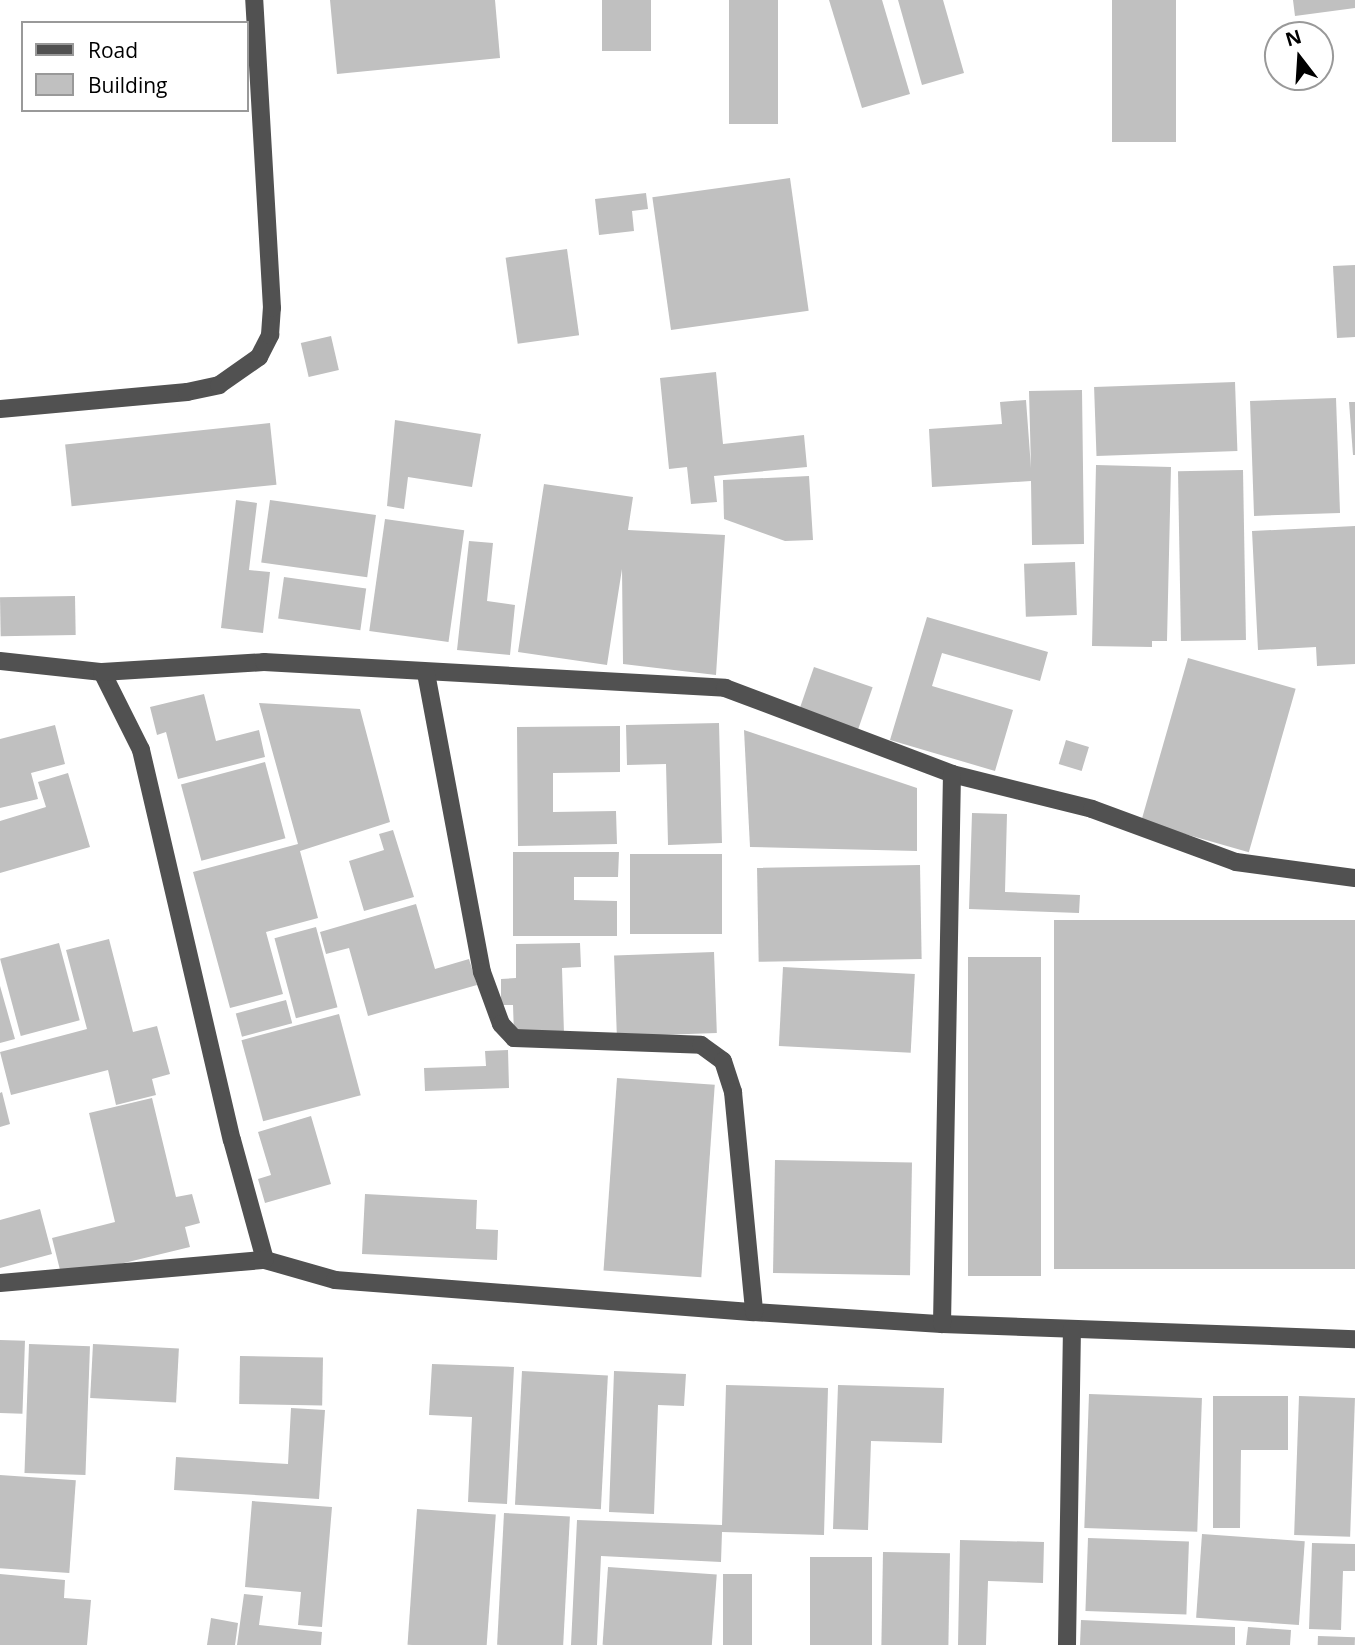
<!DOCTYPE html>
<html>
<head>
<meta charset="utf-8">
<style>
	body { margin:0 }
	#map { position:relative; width:1355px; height:1645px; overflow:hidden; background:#fff; font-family:"Open Sans",sans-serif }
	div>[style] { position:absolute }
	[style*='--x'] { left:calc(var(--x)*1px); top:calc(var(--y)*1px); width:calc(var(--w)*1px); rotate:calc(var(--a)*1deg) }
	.building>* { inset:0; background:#c0c0c0; transform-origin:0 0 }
	.minor>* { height:18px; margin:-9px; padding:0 9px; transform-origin:9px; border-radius:9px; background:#515151 }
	span { translate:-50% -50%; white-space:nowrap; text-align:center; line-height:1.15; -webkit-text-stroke:5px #fff; paint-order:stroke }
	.legend { position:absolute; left:21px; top:21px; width:228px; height:91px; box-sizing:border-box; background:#fff; border:2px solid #999; margin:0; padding:9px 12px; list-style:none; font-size:21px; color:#000 }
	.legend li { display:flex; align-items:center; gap:14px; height:35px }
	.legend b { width:35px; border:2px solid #999 }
	.north { position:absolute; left:1264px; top:21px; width:70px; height:70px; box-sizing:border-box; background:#fff; border:2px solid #999; border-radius:50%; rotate:343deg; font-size:19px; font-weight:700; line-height:28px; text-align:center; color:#000 }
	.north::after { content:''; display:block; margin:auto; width:24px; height:32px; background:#000; clip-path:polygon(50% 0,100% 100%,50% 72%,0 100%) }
</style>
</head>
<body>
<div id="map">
	<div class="building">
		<i style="clip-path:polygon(330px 0,495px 0,500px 58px,337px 74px)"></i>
		<i style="left:602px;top:0;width:49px;height:51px"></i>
		<i style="left:729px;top:0;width:49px;height:124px"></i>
		<i style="clip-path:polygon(829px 0,882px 0,910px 94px,862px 108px)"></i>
		<i style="clip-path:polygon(898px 0,943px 0,964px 73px,922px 85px)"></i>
		<i style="left:1112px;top:0;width:64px;height:142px"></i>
		<i style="clip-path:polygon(1293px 0,1355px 0,1355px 8px,1295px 16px)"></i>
		<i style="left:790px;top:178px;width:134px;height:139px;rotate:82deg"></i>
		<i style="clip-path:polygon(646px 193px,648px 209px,632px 211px,634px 231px,599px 235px,595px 199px)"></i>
		<i style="left:567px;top:249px;width:87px;height:62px;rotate:82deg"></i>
		<i style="clip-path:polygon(1355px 265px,1355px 337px,1337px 338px,1333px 266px)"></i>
		<i style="left:331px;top:336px;width:35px;height:31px;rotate:77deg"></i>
		<i style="clip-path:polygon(716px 372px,723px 444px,804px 435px,807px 467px,714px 476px,717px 502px,691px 504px,687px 467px,669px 469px,660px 378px)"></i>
		<i style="left:1235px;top:382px;width:69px;height:141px;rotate:88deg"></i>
		<i style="clip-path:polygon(1082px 390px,1084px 544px,1032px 545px,1031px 481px,932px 487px,929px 429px,1002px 424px,1000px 402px,1026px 400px,1031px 468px,1029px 391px)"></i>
		<i style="left:1336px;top:398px;width:115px;height:86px;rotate:88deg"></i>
		<i style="clip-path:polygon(1349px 402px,1355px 402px,1355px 455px,1353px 455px)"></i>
		<i style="clip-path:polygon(395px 420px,481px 434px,472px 487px,408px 477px,404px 509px,387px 506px)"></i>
		<i style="left:270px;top:423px;width:62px;height:206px;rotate:84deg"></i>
		<i style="clip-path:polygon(1096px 465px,1171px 467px,1167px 641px,1152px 641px,1152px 647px,1092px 646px)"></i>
		<i style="left:1243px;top:470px;width:170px;height:65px;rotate:89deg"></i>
		<i style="clip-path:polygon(809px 476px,813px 540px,785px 541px,724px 519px,723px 480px)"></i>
		<i style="clip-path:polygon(544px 484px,633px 497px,628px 530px,725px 535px,716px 675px,623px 664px,622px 569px,607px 665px,518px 652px)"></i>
		<i style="clip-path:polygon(236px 500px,257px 503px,249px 570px,270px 572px,263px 633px,221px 628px)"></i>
		<i style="left:270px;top:500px;width:107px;height:63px;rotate:8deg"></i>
		<i style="left:385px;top:519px;width:80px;height:113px;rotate:8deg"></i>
		<i style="clip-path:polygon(1355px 526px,1355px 664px,1317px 666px,1316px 647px,1258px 650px,1252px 531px)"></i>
		<i style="clip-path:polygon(469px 541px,493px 543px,487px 601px,515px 605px,510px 655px,457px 650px)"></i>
		<i style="left:1075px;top:562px;width:53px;height:51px;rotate:88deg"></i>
		<i style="left:284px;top:577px;width:83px;height:42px;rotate:8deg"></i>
		<i style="left:75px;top:596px;width:39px;height:75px;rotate:89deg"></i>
		<i style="clip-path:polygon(927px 617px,1048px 652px,1040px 681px,942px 653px,932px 686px,1013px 710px,995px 771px,890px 740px)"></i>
		<i style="left:1188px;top:658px;width:112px;height:170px;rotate:16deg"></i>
		<i style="left:814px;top:667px;width:62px;height:46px;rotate:19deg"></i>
		<i style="clip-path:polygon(204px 694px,216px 741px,259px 730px,265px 757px,178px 779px,166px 732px,157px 735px,150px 707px)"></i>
		<i style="clip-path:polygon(259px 703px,360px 709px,390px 822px,300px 851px,318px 918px,266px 932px,283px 994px,230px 1008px,193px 872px,298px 844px)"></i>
		<i style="clip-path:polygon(719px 723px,722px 843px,668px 845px,666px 764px,627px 765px,626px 725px)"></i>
		<i style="clip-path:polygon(55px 725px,65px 764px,31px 773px,38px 799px,0 808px,0 739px)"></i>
		<i style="clip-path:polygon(620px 726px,620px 772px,553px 773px,553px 812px,616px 811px,617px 844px,518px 846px,517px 727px)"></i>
		<i style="clip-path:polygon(744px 730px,917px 788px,917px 851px,750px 847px)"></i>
		<i style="left:1066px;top:740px;width:24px;height:25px;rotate:17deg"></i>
		<i style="left:265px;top:762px;width:79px;height:87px;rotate:75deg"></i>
		<i style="clip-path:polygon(68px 773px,90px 847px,0 873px,0 821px,46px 807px,38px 782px)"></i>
		<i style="clip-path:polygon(972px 813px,1007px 814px,1005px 892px,1080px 895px,1079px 913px,969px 909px)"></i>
		<i style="clip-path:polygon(393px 830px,414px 897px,364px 911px,349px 861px,384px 850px,379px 834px)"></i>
		<i style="clip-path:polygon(513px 852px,619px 852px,618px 877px,574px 877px,574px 900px,617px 901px,617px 936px,513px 936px)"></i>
		<i style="left:630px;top:854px;width:92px;height:80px"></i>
		<i style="left:920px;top:865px;width:94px;height:163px;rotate:89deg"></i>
		<i style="clip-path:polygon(416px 904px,435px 969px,469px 959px,477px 985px,368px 1016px,349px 948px,326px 954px,320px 932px)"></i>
		<i style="left:1355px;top:920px;width:349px;height:301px;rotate:90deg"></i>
		<i style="left:316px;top:927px;width:83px;height:43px;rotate:75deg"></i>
		<i style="clip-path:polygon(109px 939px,133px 1032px,157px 1026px,170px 1074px,152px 1079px,156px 1095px,116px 1105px,108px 1070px,11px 1095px,0 1052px,87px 1029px,66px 950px)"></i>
		<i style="left:59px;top:943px;width:80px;height:61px;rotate:75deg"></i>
		<i style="clip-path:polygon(580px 943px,581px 967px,562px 968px,564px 1034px,514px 1035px,513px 1005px,501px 1005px,501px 979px,516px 978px,516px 944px)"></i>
		<i style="left:714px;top:952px;width:81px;height:100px;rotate:88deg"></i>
		<i style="left:968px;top:957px;width:73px;height:319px"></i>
		<i style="left:783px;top:967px;width:132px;height:79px;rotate:3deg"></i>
		<i style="clip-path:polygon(0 986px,15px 1039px,0 1043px)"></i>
		<i style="left:286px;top:1000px;width:24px;height:52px;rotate:75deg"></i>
		<i style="left:339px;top:1014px;width:84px;height:101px;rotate:75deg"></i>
		<i style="clip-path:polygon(508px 1050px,509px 1088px,425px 1091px,424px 1068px,486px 1066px,485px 1051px)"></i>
		<i style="left:617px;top:1078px;width:98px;height:193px;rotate:4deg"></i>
		<i style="clip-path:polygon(2px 1092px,10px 1124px,0 1127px,0 1093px)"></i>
		<i style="clip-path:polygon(152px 1098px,176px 1197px,192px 1194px,200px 1223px,185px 1227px,190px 1247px,62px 1278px,52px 1238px,115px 1222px,89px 1113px)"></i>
		<i style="clip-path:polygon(311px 1116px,331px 1184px,265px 1203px,258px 1179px,271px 1175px,258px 1132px)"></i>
		<i style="left:775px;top:1160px;width:137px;height:113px;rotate:1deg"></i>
		<i style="clip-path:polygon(365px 1194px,477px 1200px,476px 1229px,498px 1230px,497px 1260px,362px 1254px)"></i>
		<i style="clip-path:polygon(40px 1209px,52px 1254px,0 1268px,0 1220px)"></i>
		<i style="left:0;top:1340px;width:25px;height:73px;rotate:2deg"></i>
		<i style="left:29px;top:1344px;width:61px;height:129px;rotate:2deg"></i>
		<i style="left:93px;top:1344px;width:86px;height:54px;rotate:3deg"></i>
		<i style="left:240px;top:1356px;width:83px;height:48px;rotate:1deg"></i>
		<i style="clip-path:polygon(432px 1364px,514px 1367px,507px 1504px,468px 1502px,472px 1417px,429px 1415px)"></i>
		<i style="left:522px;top:1371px;width:86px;height:134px;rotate:3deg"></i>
		<i style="clip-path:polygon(614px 1371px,686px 1374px,684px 1406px,658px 1405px,654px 1514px,609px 1512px)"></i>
		<i style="clip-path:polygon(726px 1385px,828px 1388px,824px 1535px,722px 1532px,721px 1562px,601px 1556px,597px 1645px,571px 1645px,577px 1520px,722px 1525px)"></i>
		<i style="clip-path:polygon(838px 1385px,944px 1388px,942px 1443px,871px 1441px,868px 1530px,833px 1529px)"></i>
		<i style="left:1089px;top:1394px;width:113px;height:134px;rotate:2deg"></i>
		<i style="clip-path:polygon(1213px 1396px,1288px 1396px,1288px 1450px,1241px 1450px,1240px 1528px,1213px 1528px)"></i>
		<i style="left:1299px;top:1396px;width:56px;height:139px;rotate:2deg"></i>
		<i style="clip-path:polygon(291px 1408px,325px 1410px,319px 1499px,174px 1490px,176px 1457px,288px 1464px)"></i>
		<i style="left:0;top:1475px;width:76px;height:93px;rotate:4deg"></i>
		<i style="clip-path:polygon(252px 1501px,332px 1507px,322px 1627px,298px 1625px,301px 1592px,245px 1587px)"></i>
		<i style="left:417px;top:1509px;width:79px;height:136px;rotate:4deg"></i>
		<i style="left:504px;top:1513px;width:66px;height:132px;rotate:3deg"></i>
		<i style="left:1202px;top:1534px;width:103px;height:84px;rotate:4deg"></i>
		<i style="left:1088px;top:1538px;width:101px;height:73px;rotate:2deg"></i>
		<i style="clip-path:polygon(960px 1540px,1044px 1542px,1043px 1583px,988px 1581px,986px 1645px,958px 1645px)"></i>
		<i style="clip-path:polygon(1312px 1543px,1355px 1544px,1355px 1571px,1343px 1571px,1341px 1630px,1309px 1629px)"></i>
		<i style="left:883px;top:1552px;width:67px;height:93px;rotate:1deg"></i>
		<i style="left:810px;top:1557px;width:62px;height:88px"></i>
		<i style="left:608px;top:1567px;width:109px;height:78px;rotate:4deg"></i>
		<i style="clip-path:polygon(0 1574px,65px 1580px,64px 1598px,91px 1600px,87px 1645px,0 1645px)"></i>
		<i style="left:723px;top:1574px;width:29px;height:71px"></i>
		<i style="clip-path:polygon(244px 1594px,263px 1596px,259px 1625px,322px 1632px,321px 1645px,237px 1645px)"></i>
		<i style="clip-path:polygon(211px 1618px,238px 1623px,235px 1645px,207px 1645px)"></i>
		<i style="clip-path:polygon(1081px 1620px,1235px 1627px,1235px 1645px,1080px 1645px)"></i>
		<i style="clip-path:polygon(1248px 1627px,1291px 1630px,1290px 1645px,1246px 1645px)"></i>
		<i style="left:1318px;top:1636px;width:37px;height:9px;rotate:2deg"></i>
	</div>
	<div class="minor">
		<i style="--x:0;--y:409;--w:188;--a:-5.2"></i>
		<i style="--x:187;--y:392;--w:33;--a:-12"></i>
		<i style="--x:219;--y:385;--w:49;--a:-35"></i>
		<i style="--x:259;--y:357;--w:25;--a:-63"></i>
		<i style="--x:270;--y:335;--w:27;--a:-86"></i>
		<i style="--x:272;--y:308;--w:309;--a:-93.3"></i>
		<i style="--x:0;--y:661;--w:103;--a:6.2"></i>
		<i style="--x:102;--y:672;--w:87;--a:63.4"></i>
		<i style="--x:141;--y:750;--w:400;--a:76.9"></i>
		<i style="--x:232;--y:1140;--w:124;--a:74.6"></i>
		<i style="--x:265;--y:1260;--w:73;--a:15.9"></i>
		<i style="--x:335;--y:1280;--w:420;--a:4.4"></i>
		<i style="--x:754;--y:1312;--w:188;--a:3.7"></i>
		<i style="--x:942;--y:1324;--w:413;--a:2.1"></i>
		<i style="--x:102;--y:672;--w:162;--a:-3.5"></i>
		<i style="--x:264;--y:662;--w:462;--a:3.2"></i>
		<i style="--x:725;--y:688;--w:243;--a:20.7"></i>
		<i style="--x:952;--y:774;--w:144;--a:14"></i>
		<i style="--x:1092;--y:809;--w:153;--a:20.2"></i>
		<i style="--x:1236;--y:862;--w:120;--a:7.7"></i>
		<i style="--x:426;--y:673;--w:304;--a:79.4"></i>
		<i style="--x:482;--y:972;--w:55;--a:69.9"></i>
		<i style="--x:501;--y:1024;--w:19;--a:47"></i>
		<i style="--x:514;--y:1038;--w:187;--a:2.1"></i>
		<i style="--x:701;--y:1045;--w:27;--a:36"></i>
		<i style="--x:723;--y:1061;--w:33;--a:72"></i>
		<i style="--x:733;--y:1092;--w:221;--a:84.5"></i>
		<i style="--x:0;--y:1283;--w:266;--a:-5"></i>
		<i style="--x:942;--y:1324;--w:550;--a:-88.96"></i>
		<i style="--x:1067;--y:1645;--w:316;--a:-89.1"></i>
	</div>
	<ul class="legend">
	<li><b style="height:9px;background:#515151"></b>Road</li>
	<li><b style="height:19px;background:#c0c0c0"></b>Building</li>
	</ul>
	<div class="north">N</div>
</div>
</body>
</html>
